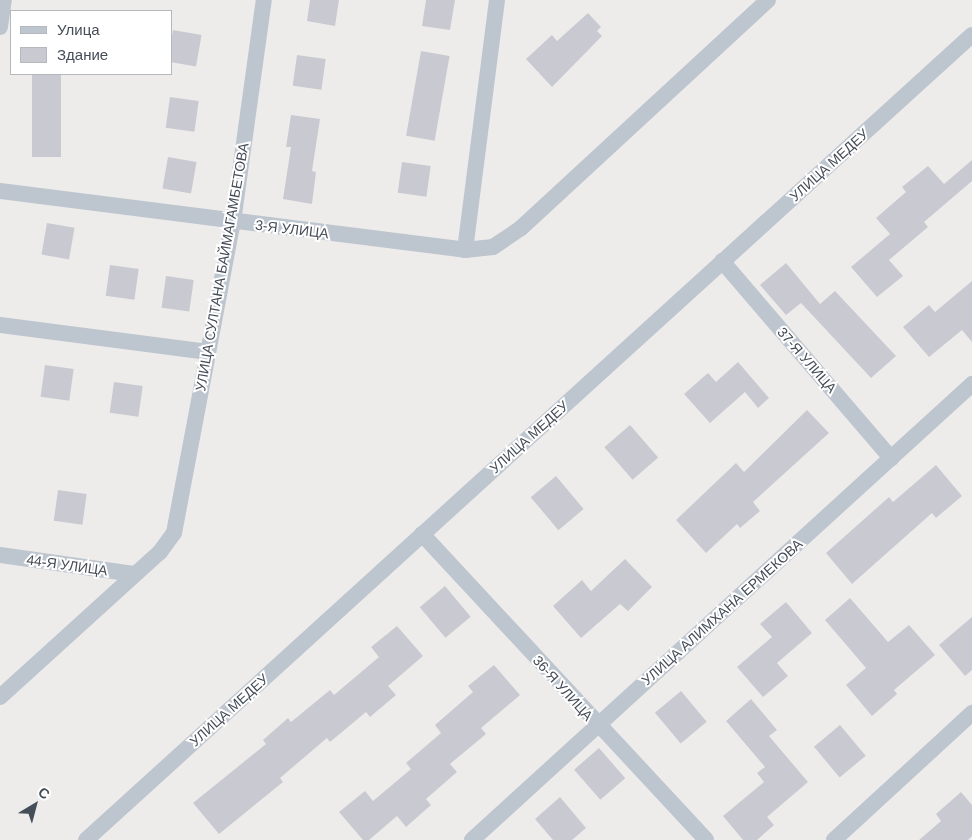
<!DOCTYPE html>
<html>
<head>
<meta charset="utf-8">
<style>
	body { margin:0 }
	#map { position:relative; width:972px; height:840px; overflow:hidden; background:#eeeceb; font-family:Helvetica,sans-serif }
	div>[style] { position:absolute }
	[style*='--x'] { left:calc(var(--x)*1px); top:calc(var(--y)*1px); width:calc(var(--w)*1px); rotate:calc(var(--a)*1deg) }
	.building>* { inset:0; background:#c9cad1; transform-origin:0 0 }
	.street>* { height:16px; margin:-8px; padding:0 8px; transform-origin:8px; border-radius:8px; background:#bdc5ce }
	span { translate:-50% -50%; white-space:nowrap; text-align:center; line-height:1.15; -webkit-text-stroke:4px #fff; paint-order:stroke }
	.street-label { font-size:14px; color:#454d58 }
	.legend { position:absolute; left:10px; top:10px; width:162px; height:65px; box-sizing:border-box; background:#fff; border:1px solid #b5b8bc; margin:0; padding:6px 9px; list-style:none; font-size:15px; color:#454d58 }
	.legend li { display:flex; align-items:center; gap:10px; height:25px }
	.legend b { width:25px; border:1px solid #b5b8bc }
	.north { position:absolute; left:10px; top:780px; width:50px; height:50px; -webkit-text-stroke:4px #fff; paint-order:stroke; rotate:37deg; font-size:14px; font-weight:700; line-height:20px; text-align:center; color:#454d58 }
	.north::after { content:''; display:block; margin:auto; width:18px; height:22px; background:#454d58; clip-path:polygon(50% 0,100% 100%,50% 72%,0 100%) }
</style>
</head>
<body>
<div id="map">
	<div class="building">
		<i style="clip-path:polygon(310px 0,339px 0,335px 26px,307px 21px)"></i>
		<i style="clip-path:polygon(426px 0,455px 0,450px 30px,422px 26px)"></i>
		<i style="clip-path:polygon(588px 13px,601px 27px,597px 31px,602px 36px,552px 87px,526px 59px,552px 35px,557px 41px)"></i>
		<i style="left:173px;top:30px;width:29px;height:32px;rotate:10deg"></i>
		<i style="left:421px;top:51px;width:29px;height:86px;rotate:10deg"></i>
		<i style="left:297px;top:55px;width:29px;height:31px;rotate:8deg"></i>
		<i style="left:32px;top:74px;width:29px;height:83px"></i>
		<i style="left:170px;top:97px;width:29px;height:31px;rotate:8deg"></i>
		<i style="clip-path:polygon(291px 115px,320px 119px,312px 171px,316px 172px,312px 204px,283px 199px,291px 147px,286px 147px)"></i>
		<i style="left:168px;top:157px;width:29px;height:32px;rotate:10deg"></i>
		<i style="clip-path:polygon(972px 160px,972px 181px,924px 222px,928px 227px,889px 260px,903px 276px,877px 297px,851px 267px,890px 234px,876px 218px,906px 192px,902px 187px,928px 166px,944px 184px)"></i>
		<i style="left:402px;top:162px;width:29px;height:31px;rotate:8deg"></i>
		<i style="left:47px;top:223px;width:28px;height:32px;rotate:10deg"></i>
		<i style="clip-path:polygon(786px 263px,820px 304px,835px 291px,896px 356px,871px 378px,801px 303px,786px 315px,760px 285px)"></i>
		<i style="left:110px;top:265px;width:29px;height:31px;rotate:8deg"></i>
		<i style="left:166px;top:276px;width:28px;height:32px;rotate:8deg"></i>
		<i style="clip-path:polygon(972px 281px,972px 342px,962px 330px,929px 357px,903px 327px,929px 305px,935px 312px)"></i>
		<i style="clip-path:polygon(738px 362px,769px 398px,758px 408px,745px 392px,710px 423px,684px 394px,708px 373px,716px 382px)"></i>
		<i style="left:45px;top:365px;width:29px;height:32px;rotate:8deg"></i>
		<i style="left:114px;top:382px;width:29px;height:31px;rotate:8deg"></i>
		<i style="clip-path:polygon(807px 410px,829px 433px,753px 502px,760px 511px,740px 528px,737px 524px,706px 553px,676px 520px,736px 463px,744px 472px)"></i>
		<i style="left:630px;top:425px;width:43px;height:34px;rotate:49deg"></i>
		<i style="clip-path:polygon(936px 465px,962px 496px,936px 518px,932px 513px,852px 584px,826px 553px,889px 497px,893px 502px)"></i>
		<i style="left:556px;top:476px;width:43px;height:33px;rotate:50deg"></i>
		<i style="left:58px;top:490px;width:29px;height:31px;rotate:8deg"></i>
		<i style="clip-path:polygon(625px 559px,652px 587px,628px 611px,620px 604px,581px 638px,553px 606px,582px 580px,591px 591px)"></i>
		<i style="left:445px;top:586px;width:40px;height:33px;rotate:50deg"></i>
		<i style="clip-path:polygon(850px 598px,888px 642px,909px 625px,935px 655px,894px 690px,897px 694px,872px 716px,846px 685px,866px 668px,825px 620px)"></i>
		<i style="clip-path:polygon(786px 602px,812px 633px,777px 663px,788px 676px,763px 697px,737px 667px,772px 637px,760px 624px)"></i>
		<i style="clip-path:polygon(972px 617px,972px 670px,965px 676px,939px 645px)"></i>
		<i style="clip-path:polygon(397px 626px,423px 656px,388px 686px,396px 695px,370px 717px,366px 712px,330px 742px,327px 738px,280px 778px,283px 782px,219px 834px,193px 803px,266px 744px,263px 740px,288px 718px,291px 722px,330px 690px,334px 695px,379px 657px,371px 647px)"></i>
		<i style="clip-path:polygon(494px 665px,520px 695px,481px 728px,486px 734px,450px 764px,457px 772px,426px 799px,431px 805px,406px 827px,397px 816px,369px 840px,363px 840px,339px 812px,365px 791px,373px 801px,411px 769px,406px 763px,441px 733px,435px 725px,473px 692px,468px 686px)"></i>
		<i style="left:681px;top:691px;width:40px;height:34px;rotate:50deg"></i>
		<i style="clip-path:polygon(751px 699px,777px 730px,769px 736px,808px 782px,767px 817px,774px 825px,757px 840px,743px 840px,723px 816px,764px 782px,757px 773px,765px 767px,726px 721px)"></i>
		<i style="left:840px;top:725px;width:40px;height:34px;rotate:50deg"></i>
		<i style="left:599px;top:748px;width:40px;height:33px;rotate:49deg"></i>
		<i style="clip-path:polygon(961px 792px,972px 805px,972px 836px,968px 840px,919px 840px,941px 821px,936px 814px)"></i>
		<i style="clip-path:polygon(560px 797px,586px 828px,572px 840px,553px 840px,535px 819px)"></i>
	</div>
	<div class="street">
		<i style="--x:0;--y:27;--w:27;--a:-82"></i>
		<i style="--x:0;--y:191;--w:469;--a:7.2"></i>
		<i style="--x:465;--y:250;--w:28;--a:-6"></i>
		<i style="--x:493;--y:247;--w:34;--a:-34"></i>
		<i style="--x:521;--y:228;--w:336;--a:-42.7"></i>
		<i style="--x:465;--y:250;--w:252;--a:-82.7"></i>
		<i style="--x:722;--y:261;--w:260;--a:49.4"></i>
		<i style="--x:0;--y:325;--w:210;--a:7.4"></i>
		<i style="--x:422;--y:534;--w:417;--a:47.1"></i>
		<i style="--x:0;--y:555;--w:135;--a:8.1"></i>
		<i style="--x:0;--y:697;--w:216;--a:-42.2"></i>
		<i style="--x:160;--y:552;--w:24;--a:-54"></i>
		<i style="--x:174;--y:533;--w:317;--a:-79.3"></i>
		<i style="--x:233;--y:222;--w:224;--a:-82.1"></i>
		<i style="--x:86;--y:840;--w:1197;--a:-42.26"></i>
		<i style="--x:472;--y:840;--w:677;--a:-42.36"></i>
		<i style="--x:834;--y:840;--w:188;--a:-42.6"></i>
	</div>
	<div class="street-label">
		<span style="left:829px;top:165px;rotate:-42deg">УЛИЦА МЕДЕУ</span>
		<span style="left:292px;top:229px;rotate:7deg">3-Я УЛИЦА</span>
		<span style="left:222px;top:267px;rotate:-80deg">УЛИЦА СУЛТАНА БАЙМАГАМБЕТОВА</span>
		<span style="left:807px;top:360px;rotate:49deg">37-Я УЛИЦА</span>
		<span style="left:529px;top:437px;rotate:-42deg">УЛИЦА МЕДЕУ</span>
		<span style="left:67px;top:565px;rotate:8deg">44-Я УЛИЦА</span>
		<span style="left:722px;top:612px;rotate:-42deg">УЛИЦА АЛИМХАНА ЕРМЕКОВА</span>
		<span style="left:563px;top:688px;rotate:48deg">36-Я УЛИЦА</span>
		<span style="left:229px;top:710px;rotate:-42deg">УЛИЦА МЕДЕУ</span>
	</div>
	<ul class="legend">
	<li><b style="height:6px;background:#bdc5ce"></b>Улица</li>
	<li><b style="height:14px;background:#c9cad1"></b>Здание</li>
	</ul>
	<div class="north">С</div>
</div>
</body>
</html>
